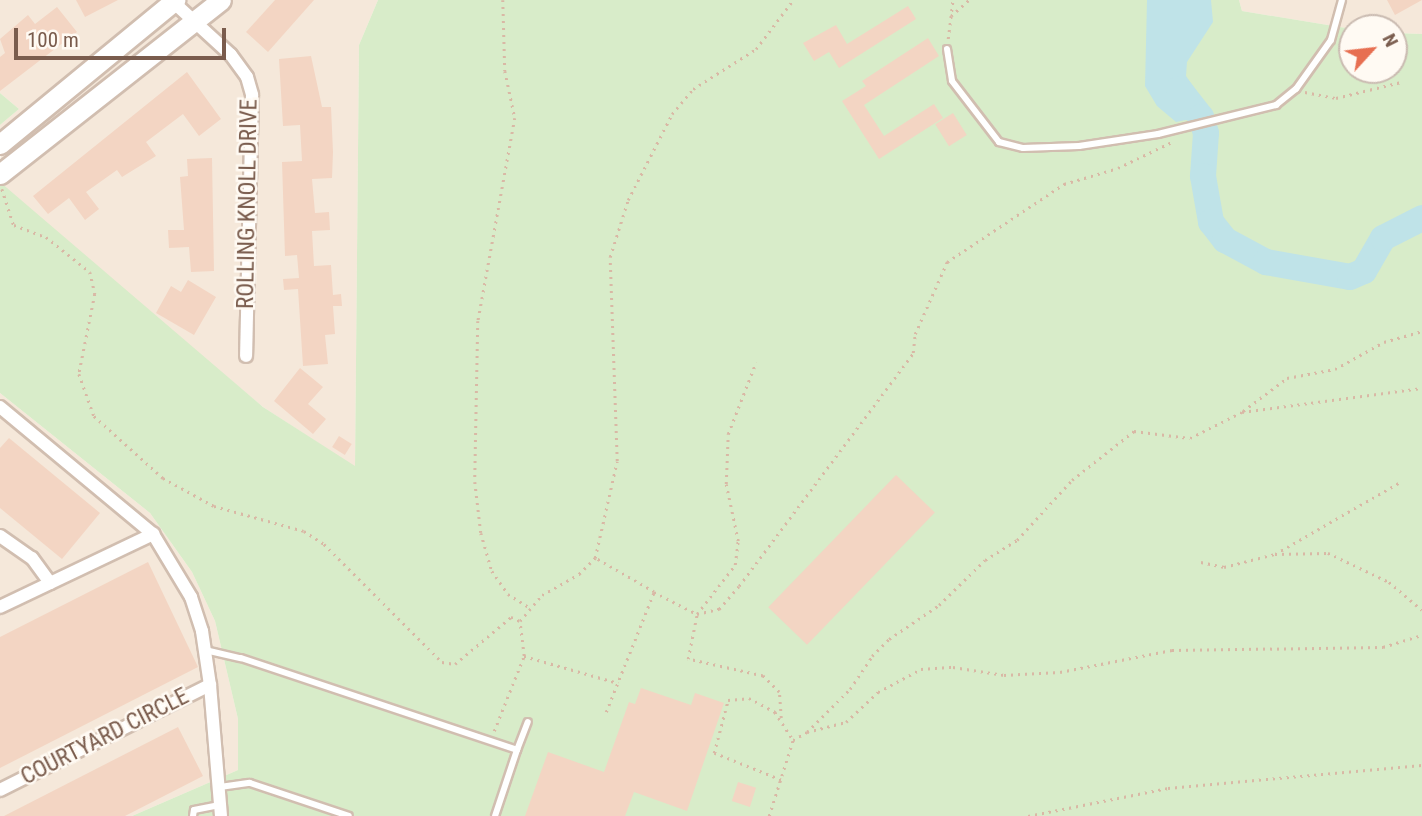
<!DOCTYPE html>
<html>
<head>
<meta charset="utf-8">
<style>
	body { margin:0 }
	#map { position:relative; width:1422px; height:816px; overflow:hidden; background:#fdf6ec; font-family:"Roboto Condensed",sans-serif }
	div>[style] { position:absolute }
	[style*='--x'] { left:calc(var(--x)*1px); top:calc(var(--y)*1px); width:calc(var(--w)*1px); rotate:calc(var(--a)*1deg) }
	.residential>* { inset:0; background:#f5e8da }
	.green>* { inset:0; background:#d8ecc9 }
	.water>* { inset:0; background:#bfe3e8 }
	.river>* { height:26px; margin:-13px; padding:0 13px; transform-origin:13px; border-radius:13px; background:#bfe3e8 }
	.building>* { inset:0; background:#f3d5c3; transform-origin:0 0 }
	.path>* { height:2.5px; margin-top:-1.25px; transform-origin:0; background:repeating-linear-gradient(90deg,#d9b8a5 0 2px,transparent 0 7px) }
	.roads { filter:drop-shadow(2px 0 #d1beb0) drop-shadow(-2px 0 #d1beb0) drop-shadow(0 2px #d1beb0) drop-shadow(0 -2px #d1beb0) }
	.lane>* { height:6px; margin:-3px; padding:0 3px; transform-origin:3px; border-radius:3px; background:#fff }
	.street>* { height:12px; margin:-6px; padding:0 6px; transform-origin:6px; border-radius:6px; background:#fff }
	.secondary>* { height:19px; margin:-9.5px; padding:0 9.5px; transform-origin:9.5px; border-radius:9.5px; background:#fff }
	span { translate:-50% -50%; white-space:nowrap; text-align:center; line-height:1.15; -webkit-text-stroke:5px #fffaf3; paint-order:stroke }
	.street-label { font-size:23px; color:#7a5c4d }
	.north { position:absolute; left:1338px; top:14px; width:70px; height:70px; box-sizing:border-box; background:#fffaf3; border:2px solid #cabbb1; border-radius:50%; rotate:63deg; font-size:19px; font-weight:700; line-height:28px; text-align:center; color:#7a5c4d }
	.north::after { content:''; display:block; margin:auto; width:24px; height:32px; background:#e76f51; clip-path:polygon(50% 0,100% 100%,50% 72%,0 100%) }
	.scale { position:absolute; left:14px; top:28px; width:212px; height:32px; box-sizing:border-box; border:4px solid #7a5c4d; border-top:0; padding-left:9px; font-size:21px; line-height:24px; white-space:nowrap; color:#7a5c4d; -webkit-text-stroke:5px #fffaf3; paint-order:stroke }
</style>
</head>
<body>
<div id="map">
	<div class="residential">
		<i style="clip-path:polygon(0 0,378px 0,359px 45px,355px 467px,263px 407px,2px 188px,0 125px,19px 109px,0 93px)"></i>
		<i style="clip-path:polygon(1239px 0,1422px 0,1422px 34px,1394px 33px,1394px 28px,1352px 29px,1242px 11px)"></i>
		<i style="clip-path:polygon(0 393px,150px 513px,192px 572px,215px 621px,238px 719px,238px 770px,132px 816px,0 816px)"></i>
	</div>
	<div class="green">
		<i style="clip-path:polygon(378px 0,1239px 0,1242px 11px,1352px 29px,1352px 70px,1394px 70px,1394px 33px,1422px 34px,1422px 816px,132px 816px,238px 770px,238px 719px,215px 621px,192px 572px,150px 513px,0 393px,0 182px,263px 407px,355px 466px,359px 45px)"></i>
		<i style="clip-path:polygon(0 93px,19px 109px,0 125px)"></i>
	</div>
	<div class="water">
		<i style="clip-path:polygon(1147px 0,1211px 0,1213px 22px,1187px 62px,1186px 76px,1207px 106px,1206px 116px,1176px 122px,1157px 106px,1145px 86px)"></i>
	</div>
	<div class="river">
		<i style="--x:1179;--y:89;--w:36;--a:52"></i>
		<i style="--x:1201;--y:117;--w:17;--a:73"></i>
		<i style="--x:1206;--y:133;--w:43;--a:94"></i>
		<i style="--x:1203;--y:176;--w:47;--a:80.1"></i>
		<i style="--x:1211;--y:222;--w:23;--a:52"></i>
		<i style="--x:1225;--y:240;--w:47;--a:28.2"></i>
		<i style="--x:1266;--y:262;--w:85;--a:10.1"></i>
		<i style="--x:1350;--y:277;--w:15;--a:-23"></i>
		<i style="--x:1364;--y:271;--w:38;--a:-60"></i>
		<i style="--x:1383;--y:238;--w:44;--a:-27.1"></i>
	</div>
	<div class="building">
		<i style="clip-path:polygon(76px 0,118px 0,85px 17px)"></i>
		<i style="clip-path:polygon(275px 0,314px 0,268px 52px,246px 32px)"></i>
		<i style="clip-path:polygon(1387px 0,1422px 0,1395px 15px)"></i>
		<i style="clip-path:polygon(908px 6px,916px 19px,839px 68px,829px 52px,814px 61px,803px 43px,836px 25px,847px 44px)"></i>
		<i style="clip-path:polygon(57px 7px,77px 32px,0 91px,0 57px,5px 53px,0 39px,28px 15px,35px 24px)"></i>
		<i style="clip-path:polygon(928px 38px,939px 56px,864px 105px,884px 136px,934px 104px,943px 118px,879px 159px,842px 101px,866px 86px,862px 81px)"></i>
		<i style="clip-path:polygon(311px 56px,322px 107px,331px 107px,333px 152px,332px 178px,312px 179px,315px 213px,329px 212px,330px 230px,312px 231px,314px 266px,331px 265px,333px 295px,341px 294px,342px 306px,333px 306px,335px 334px,325px 335px,328px 364px,303px 366px,298px 289px,284px 290px,283px 279px,299px 278px,297px 255px,285px 256px,282px 162px,302px 161px,300px 125px,283px 126px,279px 59px)"></i>
		<i style="clip-path:polygon(187px 72px,221px 119px,199px 136px,183px 114px,146px 142px,156px 156px,122px 177px,117px 170px,86px 192px,99px 209px,85px 220px,69px 198px,48px 214px,33px 196px)"></i>
		<i style="left:953px;top:113px;width:26px;height:21px;rotate:58deg"></i>
		<i style="clip-path:polygon(212px 158px,214px 271px,191px 272px,189px 247px,169px 248px,168px 230px,184px 230px,180px 177px,188px 176px,187px 159px)"></i>
		<i style="clip-path:polygon(188px 280px,216px 297px,194px 335px,156px 313px,171px 286px,181px 292px)"></i>
		<i style="clip-path:polygon(300px 368px,323px 387px,308px 404px,326px 419px,313px 434px,274px 401px)"></i>
		<i style="left:339px;top:436px;width:15px;height:13px;rotate:32deg"></i>
		<i style="clip-path:polygon(9px 438px,100px 513px,62px 559px,0 508px,0 448px)"></i>
		<i style="left:896px;top:475px;width:54px;height:184px;rotate:44deg"></i>
		<i style="clip-path:polygon(148px 562px,198px 667px,0 768px,0 637px)"></i>
		<i style="clip-path:polygon(641px 688px,691px 705px,695px 693px,724px 703px,687px 811px,634px 792px,625px 816px,525px 816px,548px 752px,604px 772px,629px 702px,635px 704px)"></i>
		<i style="clip-path:polygon(178px 727px,203px 776px,125px 816px,4px 816px)"></i>
		<i style="left:738px;top:782px;width:19px;height:20px;rotate:18deg"></i>
	</div>
	<div class="path">
		<i style="--x:503;--y:0;--w:71;--a:88.4"></i>
		<i style="--x:505;--y:71;--w:48;--a:78"></i>
		<i style="--x:515;--y:118;--w:206;--a:100.3"></i>
		<i style="--x:478;--y:321;--w:161;--a:91.1"></i>
		<i style="--x:475;--y:482;--w:51;--a:83.3"></i>
		<i style="--x:481;--y:533;--w:40;--a:74"></i>
		<i style="--x:492;--y:571;--w:28;--a:55"></i>
		<i style="--x:508;--y:594;--w:25;--a:32"></i>
		<i style="--x:951;--y:16;--w:24;--a:-42"></i>
		<i style="--x:948;--y:39;--w:39;--a:-83"></i>
		<i style="--x:1305;--y:92;--w:32;--a:11"></i>
		<i style="--x:1336;--y:98;--w:67;--a:-13.8"></i>
		<i style="--x:2;--y:189;--w:38;--a:72"></i>
		<i style="--x:14;--y:225;--w:34;--a:21"></i>
		<i style="--x:46;--y:237;--w:56;--a:38.5"></i>
		<i style="--x:90;--y:272;--w:23;--a:77"></i>
		<i style="--x:95;--y:294;--w:82;--a:101.3"></i>
		<i style="--x:79;--y:374;--w:45;--a:70.3"></i>
		<i style="--x:94;--y:416;--w:93;--a:41.9"></i>
		<i style="--x:163;--y:478;--w:58;--a:28.8"></i>
		<i style="--x:214;--y:506;--w:93;--a:15.5"></i>
		<i style="--x:304;--y:531;--w:24;--a:33"></i>
		<i style="--x:324;--y:544;--w:167;--a:45"></i>
		<i style="--x:442;--y:662;--w:13;--a:9"></i>
		<i style="--x:455;--y:664;--w:73;--a:-40"></i>
		<i style="--x:511;--y:617;--w:10;--a:24"></i>
		<i style="--x:520;--y:621;--w:34;--a:-50"></i>
		<i style="--x:542;--y:595;--w:43;--a:-29.6"></i>
		<i style="--x:579;--y:574;--w:23;--a:-45"></i>
		<i style="--x:1243;--y:411;--w:55;--a:-36.9"></i>
		<i style="--x:1287;--y:378;--w:49;--a:-10.6"></i>
		<i style="--x:1335;--y:369;--w:56;--a:-28.9"></i>
		<i style="--x:1384;--y:342;--w:40;--a:-16"></i>
		<i style="--x:1275;--y:554;--w:144;--a:-29.9"></i>
		<i style="--x:1201;--y:562;--w:24;--a:12"></i>
		<i style="--x:1224;--y:567;--w:53;--a:-14.3"></i>
		<i style="--x:1275;--y:554;--w:53;--a:-1.1"></i>
		<i style="--x:1328;--y:553;--w:68;--a:25.4"></i>
		<i style="--x:1389;--y:582;--w:43;--a:40.3"></i>
		<i style="--x:654;--y:592;--w:48;--a:27.1"></i>
		<i style="--x:697;--y:614;--w:62;--a:-52.2"></i>
		<i style="--x:735;--y:565;--w:24;--a:-83"></i>
		<i style="--x:738;--y:541;--w:58;--a:-101.9"></i>
		<i style="--x:726;--y:484;--w:50;--a:-87.7"></i>
		<i style="--x:728;--y:434;--w:77;--a:-68.7"></i>
		<i style="--x:524;--y:656;--w:98;--a:16"></i>
		<i style="--x:606;--y:712;--w:129;--a:-68.2"></i>
		<i style="--x:654;--y:592;--w:68;--a:-150"></i>
		<i style="--x:595;--y:558;--w:99;--a:-77.2"></i>
		<i style="--x:617;--y:461;--w:204;--a:-92"></i>
		<i style="--x:610;--y:257;--w:60;--a:-72.5"></i>
		<i style="--x:628;--y:200;--w:97;--a:-62.9"></i>
		<i style="--x:672;--y:114;--w:33;--a:-50"></i>
		<i style="--x:693;--y:89;--w:75;--a:-32.4"></i>
		<i style="--x:756;--y:49;--w:61;--a:-52.9"></i>
		<i style="--x:781;--y:718;--w:26;--a:-94"></i>
		<i style="--x:779;--y:692;--w:23;--a:-135"></i>
		<i style="--x:763;--y:676;--w:77;--a:-167.2"></i>
		<i style="--x:688;--y:659;--w:46;--a:-78.7"></i>
		<i style="--x:697;--y:614;--w:23;--a:-13"></i>
		<i style="--x:719;--y:609;--w:30;--a:-49"></i>
		<i style="--x:739;--y:586;--w:291;--a:-53.2"></i>
		<i style="--x:913;--y:353;--w:19;--a:-84"></i>
		<i style="--x:915;--y:334;--w:79;--a:-66"></i>
		<i style="--x:947;--y:262;--w:141;--a:-33.7"></i>
		<i style="--x:1064;--y:184;--w:56;--a:-16.5"></i>
		<i style="--x:1118;--y:168;--w:60;--a:-25.7"></i>
		<i style="--x:494;--y:731;--w:81;--a:-68.2"></i>
		<i style="--x:524;--y:656;--w:35;--a:-97"></i>
		<i style="--x:807;--y:732;--w:61;--a:-45"></i>
		<i style="--x:850;--y:689;--w:40;--a:-56"></i>
		<i style="--x:872;--y:656;--w:24;--a:-45"></i>
		<i style="--x:889;--y:639;--w:60;--a:-34.2"></i>
		<i style="--x:939;--y:605;--w:64;--a:-44.4"></i>
		<i style="--x:985;--y:560;--w:38;--a:-32"></i>
		<i style="--x:1017;--y:540;--w:81;--a:-47.5"></i>
		<i style="--x:1072;--y:480;--w:79;--a:-38.3"></i>
		<i style="--x:1134;--y:431;--w:56;--a:7.1"></i>
		<i style="--x:1190;--y:438;--w:58;--a:-26.6"></i>
		<i style="--x:1242;--y:412;--w:182;--a:-7.6"></i>
		<i style="--x:781;--y:780;--w:72;--a:-158.1"></i>
		<i style="--x:714;--y:753;--w:55;--a:-75.2"></i>
		<i style="--x:728;--y:700;--w:21;--a:-5"></i>
		<i style="--x:749;--y:698;--w:30;--a:28"></i>
		<i style="--x:775;--y:712;--w:33;--a:57"></i>
		<i style="--x:769;--y:816;--w:80;--a:-72.5"></i>
		<i style="--x:793;--y:740;--w:16;--a:-30"></i>
		<i style="--x:807;--y:732;--w:40;--a:-14.4"></i>
		<i style="--x:846;--y:722;--w:44;--a:-43.2"></i>
		<i style="--x:878;--y:692;--w:49;--a:-28.1"></i>
		<i style="--x:921;--y:669;--w:32;--a:-4"></i>
		<i style="--x:953;--y:667;--w:52;--a:8.9"></i>
		<i style="--x:1004;--y:675;--w:56;--a:-3.1"></i>
		<i style="--x:1060;--y:672;--w:114;--a:-11.1"></i>
		<i style="--x:1172;--y:650;--w:211;--a:-0.8"></i>
		<i style="--x:1383;--y:647;--w:41;--a:-17.1"></i>
		<i style="--x:1028;--y:816;--w:143;--a:-11.3"></i>
		<i style="--x:1168;--y:788;--w:255;--a:-5.2"></i>
	</div>
	<div class="roads">
		<div class="lane">
			<i style="--x:947;--y:49;--w:32;--a:81"></i>
			<i style="--x:952;--y:81;--w:77;--a:52.4"></i>
			<i style="--x:999;--y:142;--w:25;--a:14"></i>
			<i style="--x:1023;--y:148;--w:56;--a:-2"></i>
			<i style="--x:1079;--y:146;--w:80;--a:-8.6"></i>
			<i style="--x:1158;--y:134;--w:122;--a:-13.8"></i>
			<i style="--x:1276;--y:105;--w:26;--a:-39"></i>
			<i style="--x:1296;--y:89;--w:60;--a:-54.5"></i>
			<i style="--x:1331;--y:40;--w:41;--a:-74.6"></i>
			<i style="--x:205;--y:650;--w:37;--a:13"></i>
			<i style="--x:241;--y:658;--w:291;--a:18.4"></i>
			<i style="--x:517;--y:750;--w:30;--a:-69"></i>
			<i style="--x:220;--y:787;--w:30;--a:-8"></i>
			<i style="--x:250;--y:783;--w:104;--a:18.4"></i>
			<i style="--x:193;--y:816;--w:6;--a:-81"></i>
			<i style="--x:194;--y:810;--w:26;--a:-11"></i>
			<i style="--x:495;--y:816;--w:70;--a:-71.6"></i>
		</div>
		<div class="street">
			<i style="--x:171;--y:0;--w:81;--a:42.5"></i>
			<i style="--x:231;--y:55;--w:27;--a:54"></i>
			<i style="--x:247;--y:77;--w:19;--a:74"></i>
			<i style="--x:252;--y:95;--w:261;--a:91.3"></i>
			<i style="--x:0;--y:407;--w:199;--a:39.7"></i>
			<i style="--x:153;--y:534;--w:74;--a:58.9"></i>
			<i style="--x:191;--y:597;--w:36;--a:72"></i>
			<i style="--x:202;--y:631;--w:55;--a:81.6"></i>
			<i style="--x:210;--y:685;--w:131;--a:85.2"></i>
			<i style="--x:0;--y:536;--w:39;--a:35"></i>
			<i style="--x:32;--y:558;--w:31;--a:54"></i>
			<i style="--x:0;--y:607;--w:170;--a:-25.5"></i>
			<i style="--x:0;--y:790;--w:235;--a:-26.6"></i>
		</div>
		<div class="secondary">
			<i style="--x:0;--y:144;--w:227;--a:-39.4"></i>
			<i style="--x:0;--y:174;--w:281;--a:-38.2"></i>
		</div>
	</div>
	<div class="street-label">
		<span style="left:248px;top:204px;rotate:-89deg">ROLLING KNOLL DRIVE</span>
		<span style="left:105px;top:737px;rotate:-27deg">COURTYARD CIRCLE</span>
	</div>
	<div class="north">N</div>
	<div class="scale">100 m</div>
</div>
</body>
</html>
